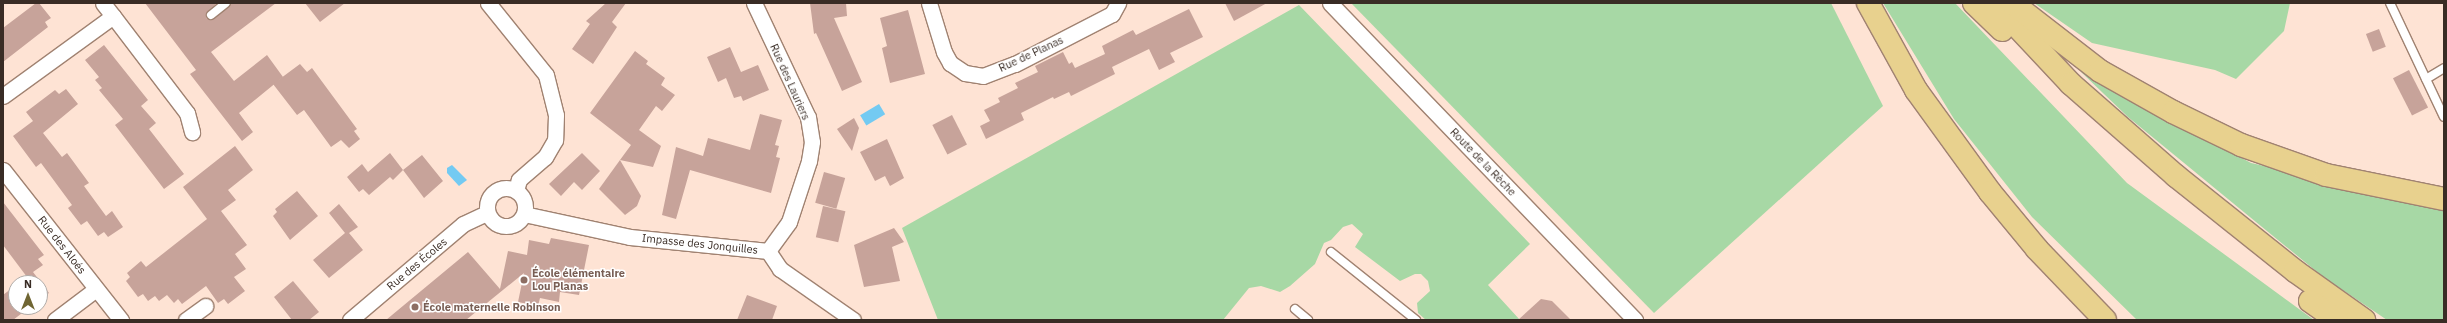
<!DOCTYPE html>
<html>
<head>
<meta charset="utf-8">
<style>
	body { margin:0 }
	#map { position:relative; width:2447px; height:323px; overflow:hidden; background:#fee3d4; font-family:"IBM Plex Sans",sans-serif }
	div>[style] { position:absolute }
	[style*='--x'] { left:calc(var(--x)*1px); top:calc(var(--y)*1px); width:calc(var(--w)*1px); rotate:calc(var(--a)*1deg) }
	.green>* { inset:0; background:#a7d8a5 }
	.water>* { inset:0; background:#73caf2; transform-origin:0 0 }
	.building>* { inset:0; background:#c7a39a; transform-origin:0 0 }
	.roads { filter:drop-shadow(1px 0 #a08271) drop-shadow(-1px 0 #a08271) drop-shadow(0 1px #a08271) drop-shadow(0 -1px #a08271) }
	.service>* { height:8px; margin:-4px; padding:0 4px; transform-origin:4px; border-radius:4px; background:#fff }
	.minor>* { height:15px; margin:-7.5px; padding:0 7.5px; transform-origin:7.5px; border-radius:7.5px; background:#fff }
	.minor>.ring { margin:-7.5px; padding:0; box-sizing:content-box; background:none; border:15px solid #fff; border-radius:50% }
	.primary>* { height:22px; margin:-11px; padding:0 11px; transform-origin:11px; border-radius:11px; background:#e8d18e }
	.dots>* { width:11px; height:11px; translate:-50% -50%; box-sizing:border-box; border:2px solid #fff; border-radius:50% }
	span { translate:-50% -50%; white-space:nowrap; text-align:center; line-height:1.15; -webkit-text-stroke:3px #fff; paint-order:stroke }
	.street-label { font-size:11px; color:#392c25 }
	.education-label { font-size:11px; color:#785e54; font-weight:700 }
	.left { translate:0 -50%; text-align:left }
	.frame { position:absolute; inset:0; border:4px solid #392c25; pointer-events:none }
	.north { position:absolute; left:8px; top:275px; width:40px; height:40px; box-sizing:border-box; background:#fff; border:1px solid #b0aba8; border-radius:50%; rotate:0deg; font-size:11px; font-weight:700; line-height:16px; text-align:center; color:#392c25 }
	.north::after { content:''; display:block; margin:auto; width:14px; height:18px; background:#706633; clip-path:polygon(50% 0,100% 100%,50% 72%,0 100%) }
</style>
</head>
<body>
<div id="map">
	<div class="green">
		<i style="clip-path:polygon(1351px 3px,1831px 3px,1883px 106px,1654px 313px)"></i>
		<i style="clip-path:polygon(1883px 3px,1955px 3px,2127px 183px,2314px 320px,2137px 320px,2032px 217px,1954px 119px)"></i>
		<i style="clip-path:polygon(2034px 3px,2290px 3px,2284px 31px,2236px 79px,2215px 70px,2092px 43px)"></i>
		<i style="clip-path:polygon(1299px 5px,1530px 244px,1488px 285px,1520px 320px,1426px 320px,1418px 313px,1417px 303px,1430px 291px,1428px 281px,1421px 274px,1415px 274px,1400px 281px,1355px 247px,1363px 234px,1352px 224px,1343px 227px,1331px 240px,1324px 243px,1315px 264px,1290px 286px,1280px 292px,1261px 286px,1249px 288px,1223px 320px,938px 320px,902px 228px)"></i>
		<i style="clip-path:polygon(2080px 71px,2251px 163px,2444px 206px,2444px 320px,2387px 320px,2322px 276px,2128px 117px)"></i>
	</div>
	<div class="water">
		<i style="left:879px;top:104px;width:12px;height:22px;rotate:59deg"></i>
		<i style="clip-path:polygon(452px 165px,467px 180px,459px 186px,447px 173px,447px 168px)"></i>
	</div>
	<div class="building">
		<i style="clip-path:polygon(36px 3px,39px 3px,51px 18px,45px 22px,48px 27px,3px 62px,3px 28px)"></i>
		<i style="clip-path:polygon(145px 3px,217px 3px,206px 13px,206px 18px,211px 20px,231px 3px,276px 3px,211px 52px,234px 81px,267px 55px,283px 77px,239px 113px,253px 132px,242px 141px,190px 74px,196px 70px)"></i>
		<i style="clip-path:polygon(305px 3px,345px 3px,320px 22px)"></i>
		<i style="clip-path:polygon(606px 3px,626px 3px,612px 22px,617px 27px,593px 64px,572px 49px,590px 24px,586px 21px)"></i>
		<i style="clip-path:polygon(810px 3px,846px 3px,847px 16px,834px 18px,862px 82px,842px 91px,816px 33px,814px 34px)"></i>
		<i style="clip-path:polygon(1225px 3px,1267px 3px,1234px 21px)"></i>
		<i style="clip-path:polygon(1189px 9px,1203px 37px,1170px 53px,1175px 62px,1159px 70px,1149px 49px,1112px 67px,1115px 74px,1071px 96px,1069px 92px,1054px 99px,1053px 97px,1021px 113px,1024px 120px,986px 139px,980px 126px,990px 121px,984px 110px,1000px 102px,998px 98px,1018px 88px,1015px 83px,1038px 72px,1035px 66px,1063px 52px,1069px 64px,1072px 62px,1075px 68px,1105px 54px,1102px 46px,1133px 30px,1136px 35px)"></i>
		<i style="clip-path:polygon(908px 10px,925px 74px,890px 83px,882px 48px,887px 46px,880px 18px)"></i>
		<i style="left:2379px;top:29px;width:19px;height:14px;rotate:69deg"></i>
		<i style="clip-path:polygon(104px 45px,148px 100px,141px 106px,156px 123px,149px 129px,184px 174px,164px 189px,115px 125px,123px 119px,99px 90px,102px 88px,95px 80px,99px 77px,85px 60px)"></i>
		<i style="clip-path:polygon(730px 47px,741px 72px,758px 65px,769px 90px,743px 101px,741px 96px,734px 98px,726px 78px,718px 82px,707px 57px)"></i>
		<i style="clip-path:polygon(635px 51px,648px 61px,646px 64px,665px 78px,661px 85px,675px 95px,662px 111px,656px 106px,639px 130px,661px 146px,653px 167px,620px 160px,631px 145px,590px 113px)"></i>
		<i style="clip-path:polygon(300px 64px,307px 72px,312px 68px,357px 129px,354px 131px,360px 139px,349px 148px,341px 140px,331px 147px,304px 110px,297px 115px,273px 84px)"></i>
		<i style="left:2409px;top:70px;width:42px;height:18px;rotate:63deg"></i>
		<i style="clip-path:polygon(66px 89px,78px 104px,43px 133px,62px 157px,67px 153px,89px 183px,84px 186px,106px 216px,112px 211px,123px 227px,108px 237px,104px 232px,98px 236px,87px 221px,81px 225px,68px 208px,72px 205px,41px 163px,36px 167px,13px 136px,33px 121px,26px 112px,55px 90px,59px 94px)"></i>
		<i style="clip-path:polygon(760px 114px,782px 120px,775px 145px,779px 146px,776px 157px,780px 158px,771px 193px,690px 170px,676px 219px,662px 215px,676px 147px,703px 156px,708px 138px,750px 150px)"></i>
		<i style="left:952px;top:115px;width:33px;height:22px;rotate:63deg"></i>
		<i style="clip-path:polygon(854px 118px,859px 128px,852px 151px,837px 129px)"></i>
		<i style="clip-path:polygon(887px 139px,904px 178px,890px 186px,885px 176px,875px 181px,860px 152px)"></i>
		<i style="clip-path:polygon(235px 146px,253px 170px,228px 190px,236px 200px,221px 211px,247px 245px,235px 254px,246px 269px,234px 277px,245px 291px,228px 304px,224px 299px,218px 303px,206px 286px,182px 304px,178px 299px,174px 303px,167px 295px,159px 301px,155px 296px,148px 301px,143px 294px,138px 297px,126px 281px,130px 277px,127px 273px,141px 261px,146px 267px,207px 219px,183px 187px)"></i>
		<i style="clip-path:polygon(390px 153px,403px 170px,422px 155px,443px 181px,424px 198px,403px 170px,393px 180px,390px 177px,369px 195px,363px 189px,359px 192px,347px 177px,362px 164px,368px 172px)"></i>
		<i style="clip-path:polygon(582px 153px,600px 171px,582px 190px,574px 182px,561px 196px,549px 184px)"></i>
		<i style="clip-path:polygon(620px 160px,641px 196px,637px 206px,625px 215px,599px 189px)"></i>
		<i style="left:824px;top:172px;width:22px;height:32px;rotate:16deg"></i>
		<i style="clip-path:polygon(297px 191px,318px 216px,290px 240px,273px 216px,277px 212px,275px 209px)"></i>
		<i style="clip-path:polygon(3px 202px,44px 255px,38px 259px,43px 265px,33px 272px,49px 293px,40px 299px,40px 283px,19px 283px,27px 277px,3px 245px)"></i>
		<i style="clip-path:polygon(339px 204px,358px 227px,349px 233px,363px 250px,329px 278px,313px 260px,345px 233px,329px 213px)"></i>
		<i style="left:823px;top:206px;width:23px;height:32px;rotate:13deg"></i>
		<i style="clip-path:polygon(894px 228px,904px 242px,892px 247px,900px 281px,864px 287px,854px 245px)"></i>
		<i style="clip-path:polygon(551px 238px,589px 245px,579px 295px,560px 292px,559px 302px,540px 298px,538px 306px,518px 302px,524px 273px,466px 320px,386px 320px,468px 252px,500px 289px,508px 251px,527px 255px,529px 240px,549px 244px)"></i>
		<i style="clip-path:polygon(293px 281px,319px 312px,309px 320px,292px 320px,274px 297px)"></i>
		<i style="clip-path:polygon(16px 285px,16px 307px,30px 307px,13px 320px,3px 320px,3px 295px)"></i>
		<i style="clip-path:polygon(747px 295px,777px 306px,772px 320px,737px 320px)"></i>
		<i style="clip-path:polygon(1541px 299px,1552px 301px,1571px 320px,1518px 320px)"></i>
	</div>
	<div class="roads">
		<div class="service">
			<i style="--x:2390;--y:3;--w:126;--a:64.7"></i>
			<i style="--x:211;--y:15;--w:19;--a:-39"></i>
			<i style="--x:2426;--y:79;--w:21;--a:-31"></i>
			<i style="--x:1331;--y:252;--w:109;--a:38.7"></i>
			<i style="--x:1295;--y:309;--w:17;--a:40"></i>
		</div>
		<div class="minor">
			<i style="--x:488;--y:3;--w:92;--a:51.1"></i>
			<i style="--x:546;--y:75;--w:41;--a:76"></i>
			<i style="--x:556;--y:115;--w:25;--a:92"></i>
			<i style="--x:555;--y:140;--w:20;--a:120"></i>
			<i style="--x:545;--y:157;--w:35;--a:139"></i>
			<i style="--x:519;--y:180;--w:10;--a:107"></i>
			<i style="--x:754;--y:3;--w:126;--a:64.7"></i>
			<i style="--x:808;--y:117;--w:25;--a:81"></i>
			<i style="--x:812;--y:142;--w:19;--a:99"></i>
			<i style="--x:809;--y:161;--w:64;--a:108.2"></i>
			<i style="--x:789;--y:222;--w:36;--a:126"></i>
			<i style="--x:929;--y:3;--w:51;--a:73"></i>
			<i style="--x:944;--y:52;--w:13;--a:61"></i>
			<i style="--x:950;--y:63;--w:18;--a:34"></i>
			<i style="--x:965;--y:73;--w:18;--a:9"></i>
			<i style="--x:983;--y:76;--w:34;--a:-21"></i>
			<i style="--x:1015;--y:64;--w:109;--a:-27.3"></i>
			<i style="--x:1112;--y:14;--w:13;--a:-61"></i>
			<i style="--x:1330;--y:3;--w:440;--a:46.1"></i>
			<i style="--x:113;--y:16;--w:122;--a:52.7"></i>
			<i style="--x:187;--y:113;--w:20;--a:75"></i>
			<i style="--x:3;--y:96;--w:136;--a:-36"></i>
			<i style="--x:113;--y:16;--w:16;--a:-128"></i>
			<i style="--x:3;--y:170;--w:191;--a:51.8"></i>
			<i class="ring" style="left:487px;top:188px;width:23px;height:23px"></i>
			<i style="--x:524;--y:214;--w:108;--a:12.2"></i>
			<i style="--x:630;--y:237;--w:139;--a:5.8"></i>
			<i style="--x:768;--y:251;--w:22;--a:56"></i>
			<i style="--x:780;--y:269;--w:89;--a:34.9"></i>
			<i style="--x:55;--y:320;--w:51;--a:-37.1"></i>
			<i style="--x:186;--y:320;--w:24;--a:-36"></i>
			<i style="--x:350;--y:320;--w:148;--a:-40.3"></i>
			<i style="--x:463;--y:224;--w:26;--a:-25"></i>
		</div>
		<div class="primary">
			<i style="--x:1868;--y:3;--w:99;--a:61.1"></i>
			<i style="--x:1916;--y:90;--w:126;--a:54"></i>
			<i style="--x:1990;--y:192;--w:74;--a:50.5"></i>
			<i style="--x:2037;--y:249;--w:98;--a:46.2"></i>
			<i style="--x:1974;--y:3;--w:39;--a:44"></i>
			<i style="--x:1995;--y:3;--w:111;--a:46.8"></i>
			<i style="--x:2071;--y:84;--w:140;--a:41.2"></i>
			<i style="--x:2176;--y:176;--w:152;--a:38.6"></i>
			<i style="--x:2295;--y:271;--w:85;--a:35.4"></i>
			<i style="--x:2012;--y:3;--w:111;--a:37.7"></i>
			<i style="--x:2100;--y:71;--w:84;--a:29.3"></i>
			<i style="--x:2173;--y:112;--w:76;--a:25.9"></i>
			<i style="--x:2241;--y:145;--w:90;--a:19.4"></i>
			<i style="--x:2326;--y:175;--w:120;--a:11.5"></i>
			<i style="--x:2310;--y:301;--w:33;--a:35"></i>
		</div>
	</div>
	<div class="dots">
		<i style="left:524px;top:280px;background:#8d6e63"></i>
		<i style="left:415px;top:307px;background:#8d6e63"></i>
	</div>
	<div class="street-label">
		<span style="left:1031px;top:54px;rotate:-25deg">Rue de Planas</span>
		<span style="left:790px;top:82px;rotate:66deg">Rue des Lauriers</span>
		<span style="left:1483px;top:162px;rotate:46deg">Route de la Rèche</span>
		<span style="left:700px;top:244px;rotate:6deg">Impasse des Jonquilles</span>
		<span style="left:62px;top:245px;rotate:52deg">Rue des Aloés</span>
		<span style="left:417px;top:264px;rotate:-40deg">Rue des Écoles</span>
	</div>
	<div class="education-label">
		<span class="left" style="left:532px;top:280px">École élémentaire<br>Lou Planas</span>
		<span class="left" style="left:423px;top:307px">École maternelle Robinson</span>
	</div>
	<div class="frame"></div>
	<div class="north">N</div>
</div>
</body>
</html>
